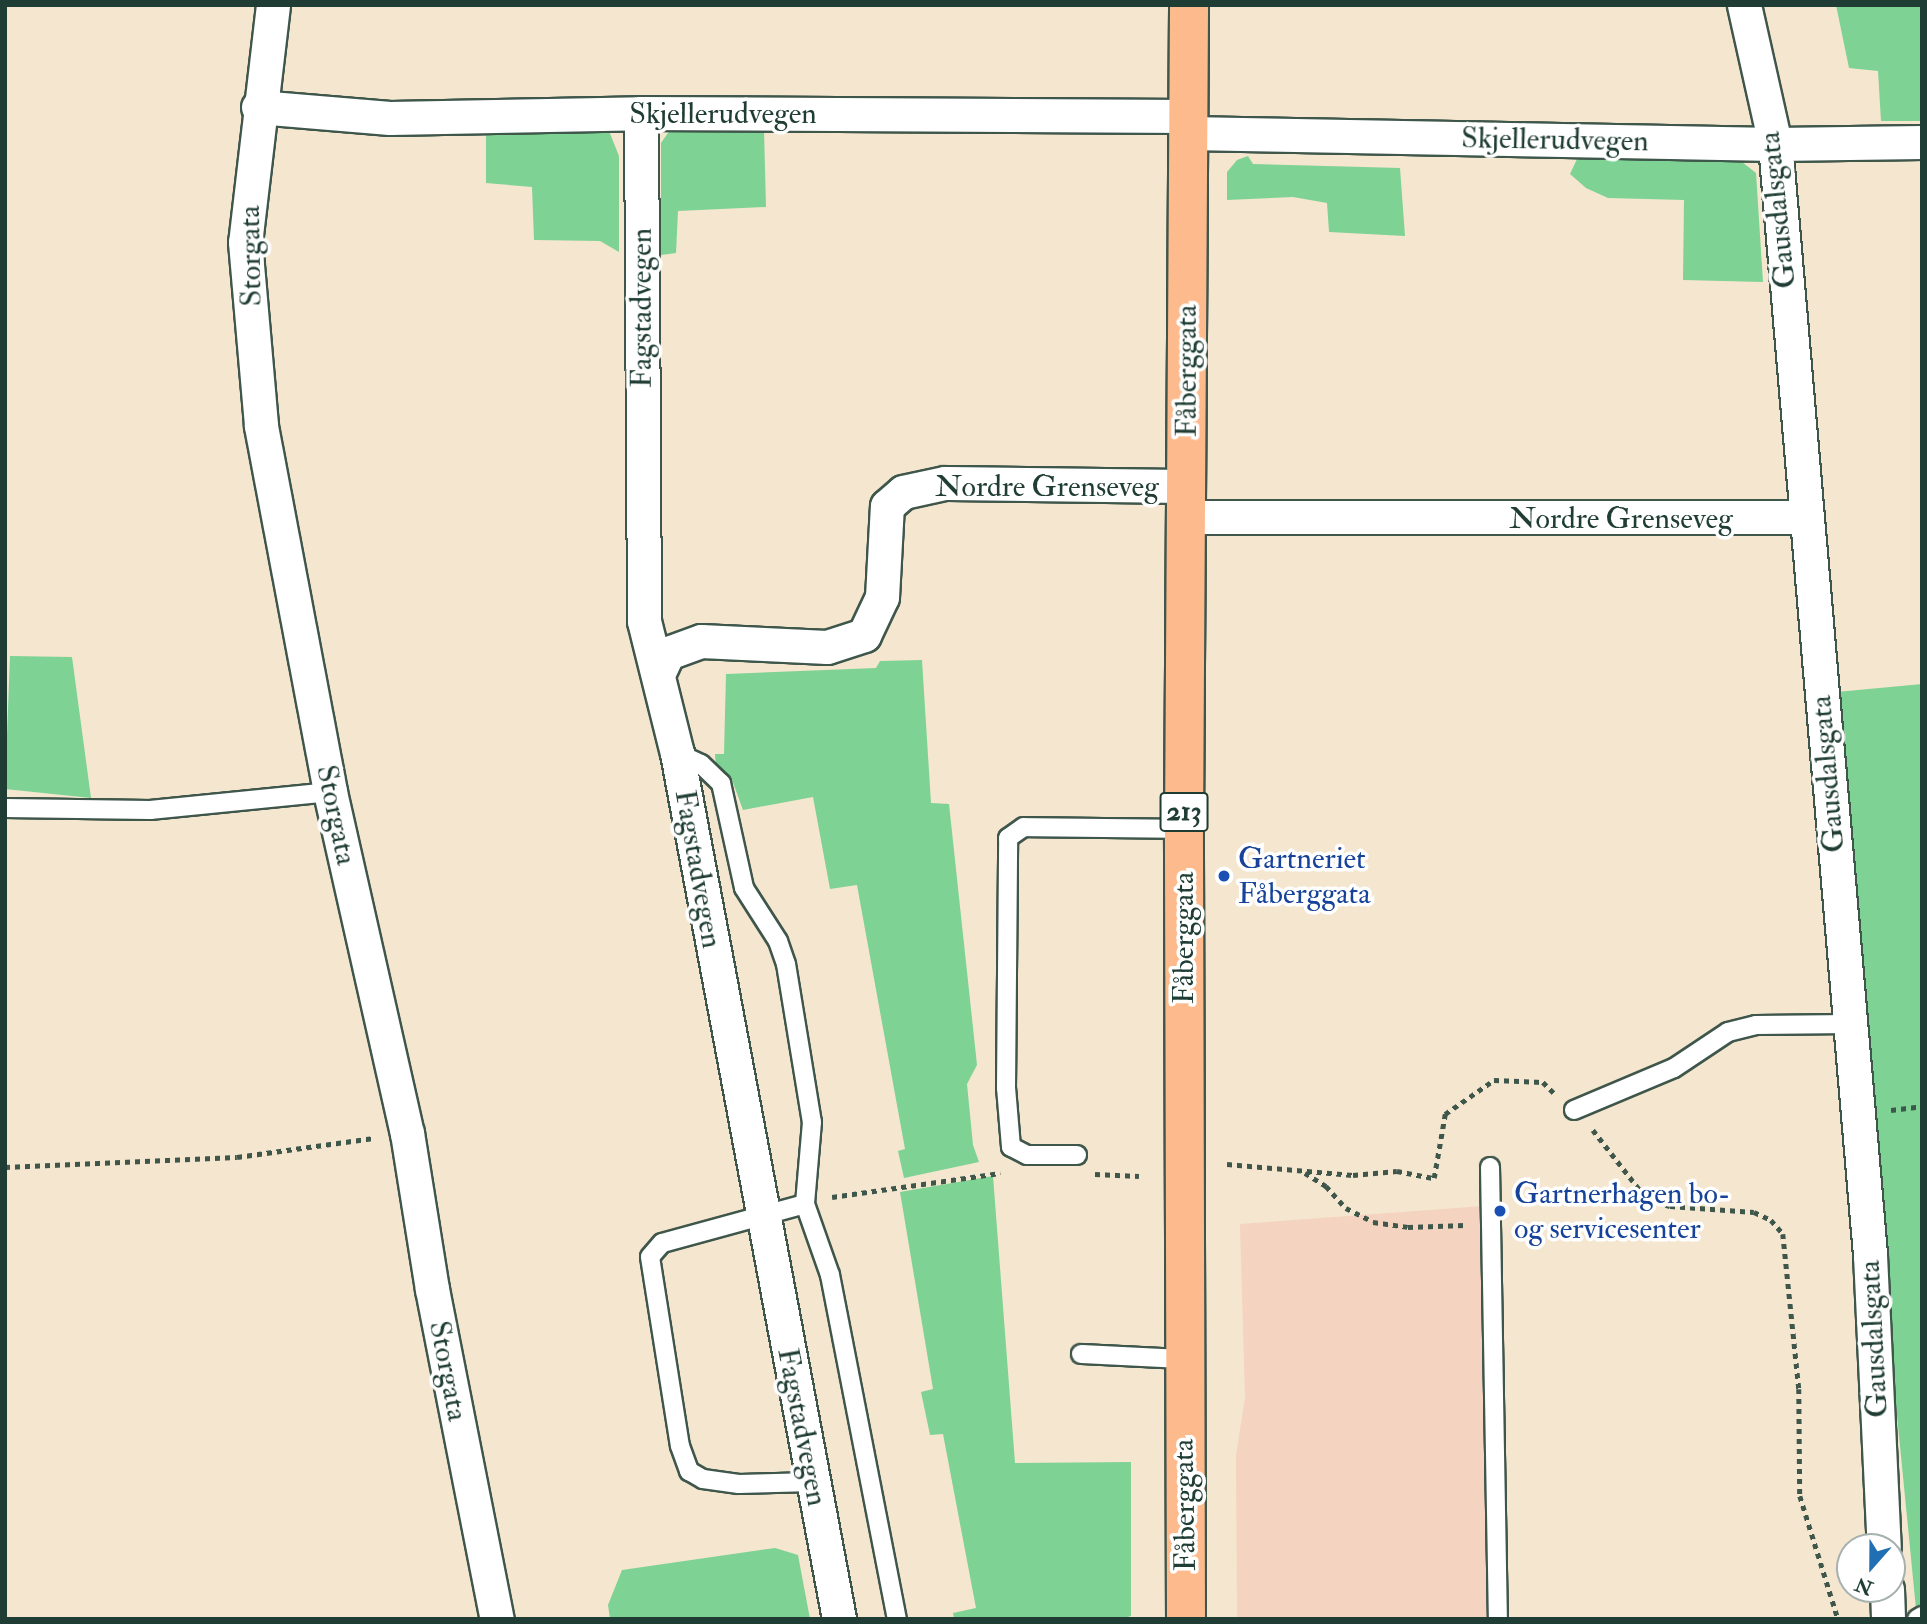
<!DOCTYPE html>
<html>
<head>
<meta charset="utf-8">
<style>
	body { margin:0 }
	#map { position:relative; width:1927px; height:1624px; overflow:hidden; background:#f5e6cf; font-family:"IM FELL Double Pica",serif }
	div>[style] { position:absolute }
	[style*='--x'] { left:calc(var(--x)*1px); top:calc(var(--y)*1px); width:calc(var(--w)*1px); rotate:calc(var(--a)*1deg) }
	.built>* { inset:0; background:#f4d3c0 }
	.green>* { inset:0; background:#7ed294 }
	.path>* { height:4.5px; margin-top:-2.25px; transform-origin:0; background:repeating-linear-gradient(90deg,#3f564b 0 5px,transparent 0 10px) }
	.roads { filter:drop-shadow(2px 0 #3f564b) drop-shadow(-2px 0 #3f564b) drop-shadow(0 2px #3f564b) drop-shadow(0 -2px #3f564b) }
	.lane>* { height:18px; margin:-9px; padding:0 9px; transform-origin:9px; border-radius:9px; background:#fff }
	.street>* { height:33px; margin:-16.5px; padding:0 16.5px; transform-origin:16.5px; border-radius:16.5px; background:#fff }
	.primary>* { height:38px; margin:-19px; padding:0 19px; transform-origin:19px; border-radius:19px; background:#fcba8d }
	.dots>* { width:19px; height:19px; translate:-50% -50%; box-sizing:border-box; border:4px solid #fff; border-radius:50% }
	span { translate:-50% -50%; white-space:nowrap; text-align:center; line-height:1.15; -webkit-text-stroke:7px #fff; paint-order:stroke }
	.shield-label span { padding:2px 5px; background:#fff; border:2px solid; border-radius:5px; -webkit-text-stroke-width:0 }
	.shield-label { font-size:28px; color:#1f3d34; font-weight:700 }
	.street-label { font-size:30px; color:#1f3d34 }
	.transit-label { font-size:30px; color:#164399 }
	.left { translate:0 -50%; text-align:left }
	.frame { position:absolute; inset:0; border:7px solid #1f3d34; pointer-events:none }
	.north { position:absolute; left:1836px; top:1533px; width:70px; height:70px; box-sizing:border-box; background:#fff; border:2px solid #a5b1ae; border-radius:50%; rotate:201deg; font-size:19px; font-weight:700; line-height:28px; text-align:center; color:#1f3d34 }
	.north::after { content:''; display:block; margin:auto; width:24px; height:32px; background:#1f6fb2; clip-path:polygon(50% 0,100% 100%,50% 72%,0 100%) }
</style>
</head>
<body>
<div id="map">
	<div class="built">
		<i style="clip-path:polygon(1484px 1206px,1492px 1619px,1237px 1619px,1236px 1455px,1245px 1398px,1240px 1224px)"></i>
	</div>
	<div class="green">
		<i style="clip-path:polygon(1836px 5px,1922px 5px,1922px 121px,1881px 121px,1878px 71px,1849px 68px)"></i>
		<i style="clip-path:polygon(670px 130px,764px 130px,766px 207px,678px 211px,676px 253px,661px 255px,661px 143px)"></i>
		<i style="clip-path:polygon(486px 131px,609px 131px,619px 156px,619px 252px,600px 241px,534px 240px,532px 187px,486px 183px)"></i>
		<i style="clip-path:polygon(1248px 156px,1253px 164px,1400px 168px,1405px 236px,1329px 232px,1327px 203px,1293px 197px,1227px 200px,1227px 172px,1237px 160px)"></i>
		<i style="clip-path:polygon(1578px 157px,1737px 158px,1756px 173px,1763px 282px,1683px 280px,1684px 200px,1608px 198px,1586px 188px,1570px 174px)"></i>
		<i style="clip-path:polygon(10px 656px,72px 657px,91px 798px,5px 789px)"></i>
		<i style="clip-path:polygon(922px 660px,931px 803px,949px 804px,977px 1065px,967px 1084px,973px 1145px,979px 1162px,904px 1178px,898px 1151px,905px 1149px,857px 885px,830px 889px,813px 797px,743px 810px,731px 777px,716px 767px,715px 754px,724px 754px,726px 674px,876px 668px,880px 661px)"></i>
		<i style="clip-path:polygon(1922px 684px,1922px 1619px,1917px 1619px,1826px 693px)"></i>
		<i style="clip-path:polygon(993px 1176px,1015px 1463px,1131px 1462px,1131px 1616px,1121px 1619px,954px 1619px,953px 1613px,976px 1608px,943px 1434px,930px 1435px,921px 1392px,933px 1389px,900px 1192px)"></i>
		<i style="clip-path:polygon(775px 1548px,798px 1555px,810px 1619px,610px 1619px,608px 1605px,622px 1570px)"></i>
	</div>
	<div class="path">
		<i style="--x:1891;--y:1110;--w:31;--a:-7"></i>
		<i style="--x:1593;--y:1130;--w:88;--a:52"></i>
		<i style="--x:1647;--y:1199;--w:24;--a:17"></i>
		<i style="--x:1670;--y:1206;--w:84;--a:4.1"></i>
		<i style="--x:1754;--y:1212;--w:19;--a:25"></i>
		<i style="--x:1771;--y:1220;--w:18;--a:49"></i>
		<i style="--x:1783;--y:1234;--w:156;--a:84.1"></i>
		<i style="--x:1799;--y:1389;--w:107;--a:89.5"></i>
		<i style="--x:1800;--y:1496;--w:129;--a:72.8"></i>
		<i style="--x:1227;--y:1164;--w:126;--a:5"></i>
		<i style="--x:1353;--y:1175;--w:44;--a:-5.2"></i>
		<i style="--x:1397;--y:1171;--w:38;--a:11"></i>
		<i style="--x:1434;--y:1178;--w:65;--a:-80.2"></i>
		<i style="--x:1445;--y:1114;--w:60;--a:-34.8"></i>
		<i style="--x:1494;--y:1080;--w:49;--a:2.3"></i>
		<i style="--x:1543;--y:1082;--w:16;--a:45"></i>
		<i style="--x:5;--y:1167;--w:232;--a:-2.5"></i>
		<i style="--x:237;--y:1157;--w:138;--a:-7.9"></i>
		<i style="--x:1305;--y:1173;--w:25;--a:32"></i>
		<i style="--x:1326;--y:1186;--w:30;--a:48"></i>
		<i style="--x:1346;--y:1208;--w:30;--a:27"></i>
		<i style="--x:1373;--y:1222;--w:35;--a:8"></i>
		<i style="--x:1408;--y:1227;--w:57;--a:-2"></i>
		<i style="--x:1095;--y:1174;--w:44;--a:2.6"></i>
		<i style="--x:832;--y:1197;--w:170;--a:-8.1"></i>
	</div>
	<div class="roads">
		<div class="lane">
			<i style="--x:677;--y:753;--w:26;--a:25"></i>
			<i style="--x:701;--y:764;--w:28;--a:44"></i>
			<i style="--x:721;--y:783;--w:107;--a:77.6"></i>
			<i style="--x:744;--y:888;--w:63;--a:57.3"></i>
			<i style="--x:778;--y:941;--w:24;--a:71"></i>
			<i style="--x:786;--y:964;--w:160;--a:80.7"></i>
			<i style="--x:812;--y:1122;--w:82;--a:94.9"></i>
			<i style="--x:805;--y:1204;--w:148;--a:164.7"></i>
			<i style="--x:662;--y:1243;--w:18;--a:131"></i>
			<i style="--x:650;--y:1257;--w:191;--a:81"></i>
			<i style="--x:680;--y:1446;--w:27;--a:70"></i>
			<i style="--x:689;--y:1471;--w:16;--a:30"></i>
			<i style="--x:703;--y:1479;--w:36;--a:8"></i>
			<i style="--x:739;--y:1484;--w:73;--a:-1.6"></i>
			<i style="--x:5;--y:808;--w:145;--a:0.8"></i>
			<i style="--x:150;--y:810;--w:181;--a:-5.7"></i>
			<i style="--x:1574;--y:1110;--w:108;--a:-22.8"></i>
			<i style="--x:1674;--y:1068;--w:65;--a:-33.7"></i>
			<i style="--x:1728;--y:1032;--w:29;--a:-14"></i>
			<i style="--x:1756;--y:1025;--w:94;--a:-0.6"></i>
			<i style="--x:1077;--y:1155;--w:50;--a:180"></i>
			<i style="--x:1027;--y:1155;--w:18;--a:-153"></i>
			<i style="--x:1011;--y:1147;--w:59;--a:-94.8"></i>
			<i style="--x:1006;--y:1088;--w:250;--a:-89.5"></i>
			<i style="--x:1008;--y:838;--w:19;--a:-35"></i>
			<i style="--x:1024;--y:827;--w:160;--a:0.7"></i>
			<i style="--x:1490;--y:1167;--w:452;--a:89"></i>
			<i style="--x:805;--y:1204;--w:75;--a:70.6"></i>
			<i style="--x:830;--y:1275;--w:350;--a:79"></i>
			<i style="--x:1081;--y:1354;--w:102;--a:2.8"></i>
			<i style="--x:1917;--y:1619;--w:6;--a:-31"></i>
		</div>
		<div class="street">
			<i style="--x:273;--y:5;--w:239;--a:96.7"></i>
			<i style="--x:245;--y:242;--w:185;--a:85"></i>
			<i style="--x:261;--y:426;--w:372;--a:79.3"></i>
			<i style="--x:330;--y:792;--w:350;--a:77.3"></i>
			<i style="--x:407;--y:1133;--w:158;--a:80.9"></i>
			<i style="--x:432;--y:1289;--w:336;--a:78.9"></i>
			<i style="--x:1744;--y:5;--w:142;--a:77.4"></i>
			<i style="--x:1775;--y:144;--w:1115;--a:85.11"></i>
			<i style="--x:1870;--y:1255;--w:292;--a:87.3"></i>
			<i style="--x:258;--y:107;--w:132;--a:4.8"></i>
			<i style="--x:390;--y:118;--w:251;--a:-1.1"></i>
			<i style="--x:641;--y:113;--w:547;--a:0.31"></i>
			<i style="--x:641;--y:113;--w:508;--a:89.66"></i>
			<i style="--x:644;--y:621;--w:136;--a:76"></i>
			<i style="--x:677;--y:753;--w:881;--a:79.4"></i>
			<i style="--x:1188;--y:133;--w:587;--a:1.07"></i>
			<i style="--x:1775;--y:144;--w:147;--a:-0.8"></i>
			<i style="--x:1186;--y:517;--w:619;--a:0"></i>
			<i style="--x:660;--y:670;--w:19;--a:-65"></i>
			<i style="--x:668;--y:653;--w:35;--a:-20"></i>
			<i style="--x:701;--y:641;--w:126;--a:2.7"></i>
			<i style="--x:827;--y:647;--w:39;--a:-18"></i>
			<i style="--x:864;--y:635;--w:42;--a:-64.7"></i>
			<i style="--x:882;--y:597;--w:91;--a:-86.9"></i>
			<i style="--x:887;--y:506;--w:21;--a:-41"></i>
			<i style="--x:903;--y:492;--w:43;--a:-12.1"></i>
			<i style="--x:945;--y:483;--w:241;--a:0.7"></i>
			<i style="--x:1887;--y:1589;--w:30;--a:88"></i>
		</div>
		<div class="primary">
			<i style="--x:1186;--y:1619;--w:790;--a:-90.15"></i>
			<i style="--x:1184;--y:829;--w:824;--a:-89.65"></i>
		</div>
	</div>
	<div class="dots">
		<i style="left:1224px;top:876px;background:#1a4fb4"></i>
		<i style="left:1500px;top:1211px;background:#1a4fb4"></i>
	</div>
	<div class="shield-label">
		<span style="left:1184px;top:812px">213</span>
	</div>
	<div class="street-label">
		<span style="left:723px;top:114px">Skjellerudvegen</span>
		<span style="left:1555px;top:140px;rotate:1deg">Skjellerudvegen</span>
		<span style="left:1778px;top:210px;rotate:-96deg">Gausdalsgata</span>
		<span style="left:251px;top:256px;rotate:-91deg">Storgata</span>
		<span style="left:642px;top:308px;rotate:-90deg">Fagstadvegen</span>
		<span style="left:1187px;top:371px;rotate:-90deg">Fåberggata</span>
		<span style="left:1047px;top:487px">Nordre Grenseveg</span>
		<span style="left:1621px;top:519px">Nordre Grenseveg</span>
		<span style="left:1828px;top:774px;rotate:-95deg">Gausdalsgata</span>
		<span style="left:336px;top:815px;rotate:78deg">Storgata</span>
		<span style="left:698px;top:869px;rotate:80deg">Fagstadvegen</span>
		<span style="left:1184px;top:938px;rotate:-90deg">Fåberggata</span>
		<span style="left:1874px;top:1339px;rotate:-93deg">Gausdalsgata</span>
		<span style="left:448px;top:1371px;rotate:79deg">Storgata</span>
		<span style="left:802px;top:1427px;rotate:79deg">Fagstadvegen</span>
		<span style="left:1185px;top:1505px;rotate:-91deg">Fåberggata</span>
	</div>
	<div class="transit-label">
		<span class="left" style="left:1238px;top:876px">Gartneriet<br>Fåberggata</span>
		<span class="left" style="left:1514px;top:1211px">Gartnerhagen bo-<br>og servicesenter</span>
	</div>
	<div class="frame"></div>
	<div class="north">N</div>
</div>
</body>
</html>
